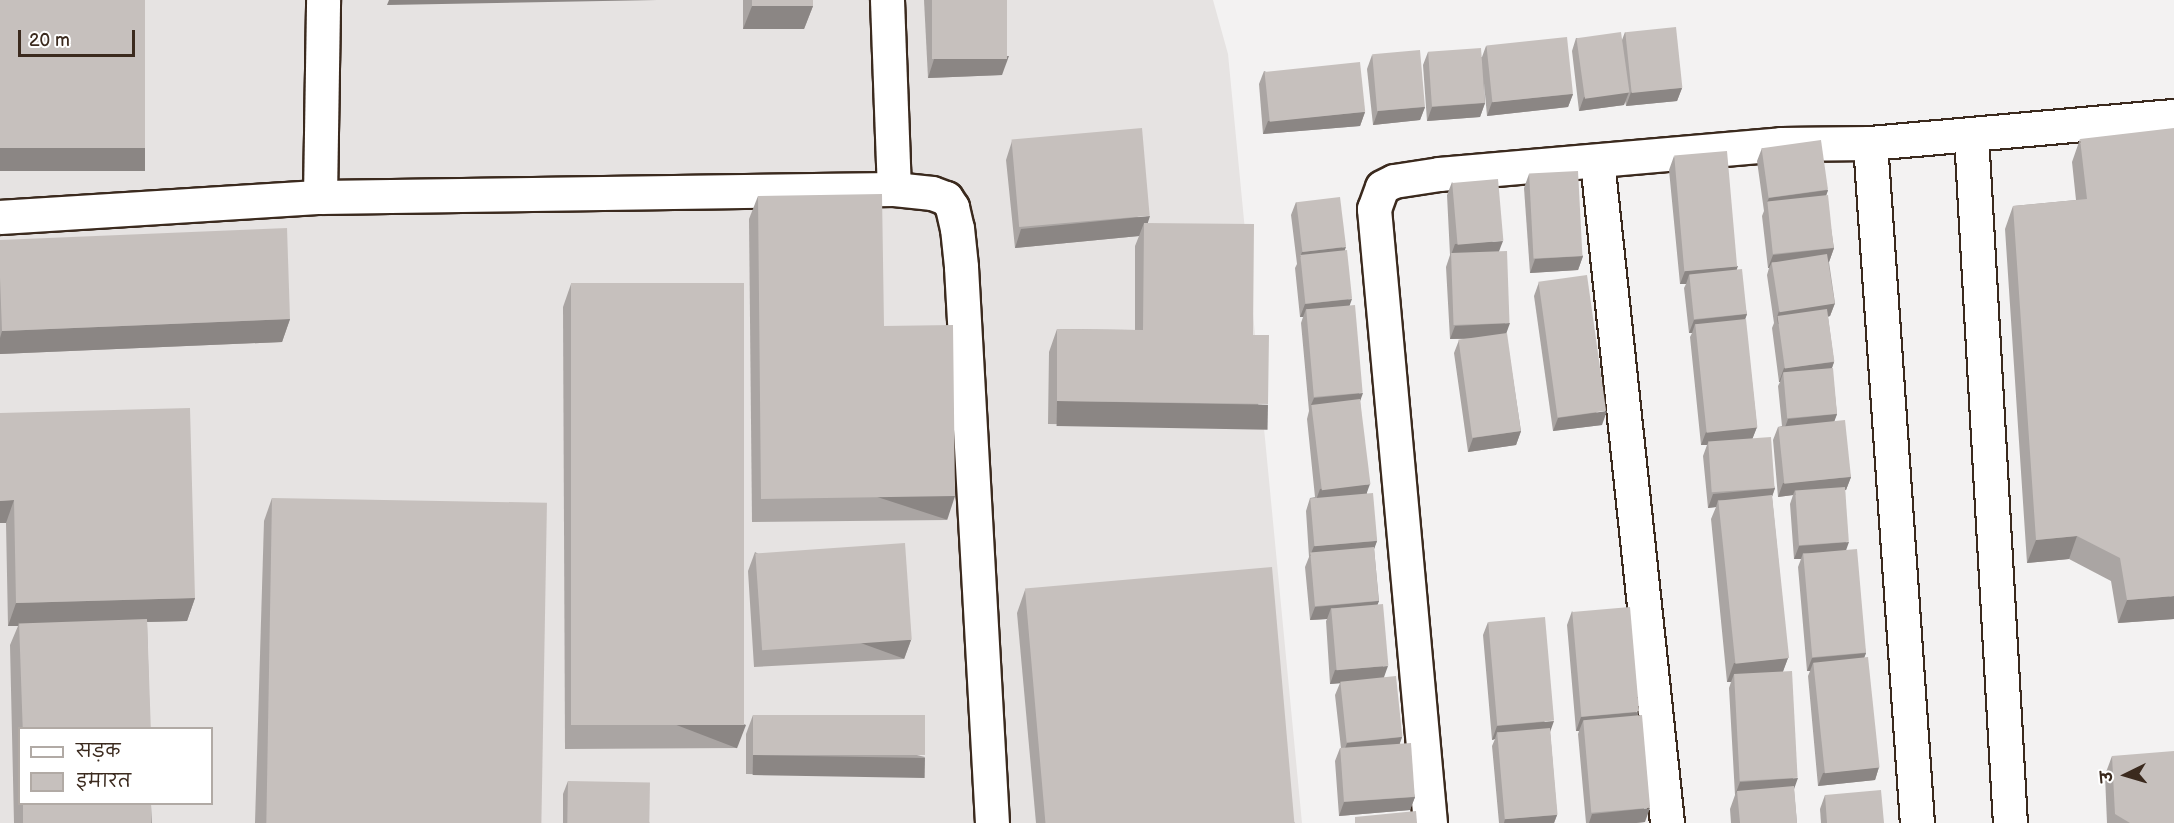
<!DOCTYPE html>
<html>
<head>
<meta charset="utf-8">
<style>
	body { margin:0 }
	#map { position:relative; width:2174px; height:823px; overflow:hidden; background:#f3f2f2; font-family:"Balsamiq Sans","Playpen Sans Deva",sans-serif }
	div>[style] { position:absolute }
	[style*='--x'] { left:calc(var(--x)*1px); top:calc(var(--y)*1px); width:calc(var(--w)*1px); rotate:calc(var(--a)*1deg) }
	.built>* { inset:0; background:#e6e3e2 }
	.roads { filter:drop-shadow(2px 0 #3b2a1e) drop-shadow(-2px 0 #3b2a1e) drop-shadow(0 2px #3b2a1e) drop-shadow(0 -2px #3b2a1e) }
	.minor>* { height:33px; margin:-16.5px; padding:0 16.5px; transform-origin:16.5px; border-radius:16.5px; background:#fff }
	.wall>* { inset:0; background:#aaa5a3 }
	.shaded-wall>* { inset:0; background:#8b8684; transform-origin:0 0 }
	.building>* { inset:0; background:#c6c0bd; transform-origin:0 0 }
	span { translate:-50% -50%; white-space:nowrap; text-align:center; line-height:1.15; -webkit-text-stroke:4.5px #fff; paint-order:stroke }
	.legend { position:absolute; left:18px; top:727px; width:195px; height:78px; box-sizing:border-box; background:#fff; border:2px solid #b1aaa5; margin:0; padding:8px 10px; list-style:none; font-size:18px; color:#3b2a1e }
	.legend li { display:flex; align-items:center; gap:12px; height:30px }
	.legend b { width:30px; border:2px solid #b1aaa5 }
	.north { position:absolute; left:2096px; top:745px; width:60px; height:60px; -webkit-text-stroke:4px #fff; paint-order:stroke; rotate:265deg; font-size:16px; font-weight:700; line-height:24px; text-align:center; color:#3b2a1e }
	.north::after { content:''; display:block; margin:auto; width:21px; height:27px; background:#3b2a1e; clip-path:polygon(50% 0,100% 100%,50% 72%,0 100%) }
	.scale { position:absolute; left:18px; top:30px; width:117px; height:27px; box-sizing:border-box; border:3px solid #3b2a1e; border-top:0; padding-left:8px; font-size:18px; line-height:21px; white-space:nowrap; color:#3b2a1e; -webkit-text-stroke:4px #fff; paint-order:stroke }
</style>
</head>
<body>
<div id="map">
	<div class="built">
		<i style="clip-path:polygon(evenodd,0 0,1213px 0,1228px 54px,1302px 823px,0 823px,0 0,20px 728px,212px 728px,212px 804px,20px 804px,20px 728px)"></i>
	</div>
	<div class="roads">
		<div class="minor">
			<i style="--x:887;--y:0;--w:189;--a:87.9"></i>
			<i style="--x:1971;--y:135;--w:689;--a:86.76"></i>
			<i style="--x:1870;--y:143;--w:682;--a:86.05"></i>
			<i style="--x:1597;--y:161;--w:666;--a:83.96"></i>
			<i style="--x:320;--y:197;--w:197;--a:-89.1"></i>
			<i style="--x:0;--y:217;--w:321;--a:-3.6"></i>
			<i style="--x:320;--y:197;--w:574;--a:-0.8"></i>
			<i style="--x:894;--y:189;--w:38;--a:6"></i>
			<i style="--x:932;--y:193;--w:15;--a:20"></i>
			<i style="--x:946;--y:198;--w:11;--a:56"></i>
			<i style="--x:952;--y:207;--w:22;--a:77"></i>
			<i style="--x:957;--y:228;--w:39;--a:84"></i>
			<i style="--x:961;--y:267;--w:557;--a:86.81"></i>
			<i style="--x:1430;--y:823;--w:617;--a:-95.21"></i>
			<i style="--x:1374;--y:209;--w:23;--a:-70"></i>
			<i style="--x:1382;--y:187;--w:13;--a:-27"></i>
			<i style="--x:1394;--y:181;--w:46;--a:-8.8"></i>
			<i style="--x:1439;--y:174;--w:343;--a:-5"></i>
			<i style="--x:1781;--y:144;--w:89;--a:-0.6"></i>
			<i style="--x:1870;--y:143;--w:305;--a:-5.1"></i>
		</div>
	</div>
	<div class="wall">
		<i style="clip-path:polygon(743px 0,813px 0,813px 6px,804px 29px,743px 29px)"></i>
		<i style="clip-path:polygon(924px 0,1007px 0,1002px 75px,928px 78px)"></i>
		<i style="clip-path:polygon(1625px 32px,1682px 88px,1677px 101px,1626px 106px,1625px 101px,1624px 105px,1579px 111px,1572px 51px,1576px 38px,1622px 40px)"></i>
		<i style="clip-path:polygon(1486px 46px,1573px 94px,1568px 107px,1487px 116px,1484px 83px,1485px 103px,1480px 117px,1427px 121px,1423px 65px,1428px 52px,1482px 57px)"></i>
		<i style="clip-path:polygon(1372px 55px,1425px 107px,1420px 120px,1373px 125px,1367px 69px)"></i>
		<i style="clip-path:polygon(1264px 71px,1365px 112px,1360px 126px,1263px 134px,1259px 84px)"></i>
		<i style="clip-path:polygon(2080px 139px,2174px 619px,2118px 623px,2111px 581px,2069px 559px,2027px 563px,2005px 229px,2013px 206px,2076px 200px,2072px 162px)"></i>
		<i style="clip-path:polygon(1012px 141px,1148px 223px,1253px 335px,1260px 427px,1048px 424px,1049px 352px,1057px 329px,1135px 330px,1135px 246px,1139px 236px,1015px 248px,1006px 160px)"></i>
		<i style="clip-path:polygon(1762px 148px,1828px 190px,1826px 196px,1834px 248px,1829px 262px,1835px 303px,1830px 316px,1828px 317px,1834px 362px,1832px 368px,1837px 414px,1834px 421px,1851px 477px,1846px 490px,1845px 490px,1846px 549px,1866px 653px,1864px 657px,1879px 767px,1875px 780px,1818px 786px,1808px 676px,1810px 671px,1807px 671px,1798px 567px,1801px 559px,1794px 559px,1790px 504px,1793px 495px,1778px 497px,1773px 440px,1778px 427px,1782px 426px,1778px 386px,1780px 382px,1779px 382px,1772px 328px,1774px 323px,1767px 275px,1769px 268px,1768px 268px,1762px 216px,1764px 211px,1757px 161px)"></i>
		<i style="clip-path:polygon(1674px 156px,1737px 270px,1747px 314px,1745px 319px,1757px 427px,1752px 439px,1775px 488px,1772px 497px,1788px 658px,1783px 671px,1797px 823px,1731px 823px,1730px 809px,1735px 795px,1729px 688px,1731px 682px,1727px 682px,1711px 519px,1716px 507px,1708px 508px,1703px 456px,1707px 445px,1701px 445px,1690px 337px,1692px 333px,1689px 333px,1684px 288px,1686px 284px,1680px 284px,1669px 170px)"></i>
		<i style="clip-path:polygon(1529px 174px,1583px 256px,1578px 270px,1530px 273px,1524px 188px)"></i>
		<i style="clip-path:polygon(1452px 182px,1499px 251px,1506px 333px,1521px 431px,1516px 445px,1468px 452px,1454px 353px,1459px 340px,1467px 339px,1450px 339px,1446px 267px,1450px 255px,1447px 195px)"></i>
		<i style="clip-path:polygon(758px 196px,947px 520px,752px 522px,749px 219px)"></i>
		<i style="clip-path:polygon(1296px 202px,1345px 250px,1349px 306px,1360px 400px,1367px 493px,1377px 541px,1374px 548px,1379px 601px,1377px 604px,1384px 677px,1402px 737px,1400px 743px,1415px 797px,1410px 810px,1339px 816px,1335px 761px,1340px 748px,1341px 748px,1335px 695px,1340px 683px,1330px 684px,1326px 621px,1327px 619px,1310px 620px,1305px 567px,1309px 557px,1306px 511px,1310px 498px,1315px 497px,1307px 419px,1309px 411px,1301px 323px,1303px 317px,1300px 317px,1295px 268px,1297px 264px,1291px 215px)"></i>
		<i style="clip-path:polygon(0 240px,290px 319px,282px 342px,0 354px)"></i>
		<i style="clip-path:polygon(1539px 282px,1602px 425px,1553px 431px,1534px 296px)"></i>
		<i style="clip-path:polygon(571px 284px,737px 748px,565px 749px,563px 307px)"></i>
		<i style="clip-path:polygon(0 413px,195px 598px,187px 621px,147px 622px,150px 729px,20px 729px,20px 804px,151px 804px,152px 823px,14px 823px,10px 645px,18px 626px,8px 626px,6px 523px,0 523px)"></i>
		<i style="clip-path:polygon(272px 498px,535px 823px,255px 823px,264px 521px)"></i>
		<i style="clip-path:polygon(755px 552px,911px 640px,904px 659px,754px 667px,748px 571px)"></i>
		<i style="clip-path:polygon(1025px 590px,1295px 823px,1036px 823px,1017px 613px)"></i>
		<i style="clip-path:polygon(1572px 611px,1638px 715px,1645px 822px,1636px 823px,1586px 823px,1578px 734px,1579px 731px,1576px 731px,1567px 625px)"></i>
		<i style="clip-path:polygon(1488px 622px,1550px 731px,1557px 815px,1554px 823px,1499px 823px,1492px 746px,1495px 739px,1492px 740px,1483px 635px)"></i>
		<i style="clip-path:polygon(753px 715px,925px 757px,918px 776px,746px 774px,746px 734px)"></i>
		<i style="clip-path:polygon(2112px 756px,2174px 823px,2107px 823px,2105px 775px)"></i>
		<i style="clip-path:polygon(568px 781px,650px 823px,563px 823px,563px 794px)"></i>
		<i style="clip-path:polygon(1825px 795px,1884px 823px,1821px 823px,1820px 809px)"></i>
	</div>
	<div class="shaded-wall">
		<i style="clip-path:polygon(389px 0,657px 0,387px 5px)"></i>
		<i style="clip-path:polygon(752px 6px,813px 6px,804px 29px,743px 29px)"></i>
		<i style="clip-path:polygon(1009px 56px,1002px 75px,928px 78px,934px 59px)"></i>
		<i style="clip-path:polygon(1682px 88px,1677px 101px,1626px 106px,1631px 92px)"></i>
		<i style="clip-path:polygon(1629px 92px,1624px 105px,1579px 111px,1584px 97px)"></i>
		<i style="clip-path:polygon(1573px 94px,1568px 107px,1487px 116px,1492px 102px)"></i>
		<i style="clip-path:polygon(1485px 103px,1480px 117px,1427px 121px,1432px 107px)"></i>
		<i style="clip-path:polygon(1425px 107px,1420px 120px,1373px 125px,1378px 111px)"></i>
		<i style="clip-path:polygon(1365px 112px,1360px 126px,1263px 134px,1268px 121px)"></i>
		<i style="left:0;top:148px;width:145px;height:23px"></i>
		<i style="clip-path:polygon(1828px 190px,1823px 204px,1767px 202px,1769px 198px)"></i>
		<i style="clip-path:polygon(1150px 216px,1144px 235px,1144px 223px,1139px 236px,1015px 248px,1021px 229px)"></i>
		<i style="clip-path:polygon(1503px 241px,1498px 254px,1451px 255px,1455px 244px)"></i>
		<i style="clip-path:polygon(1346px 247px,1341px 261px,1300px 257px,1302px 252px)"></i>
		<i style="clip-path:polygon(1834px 248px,1829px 262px,1772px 262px,1769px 268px,1768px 268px,1773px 255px)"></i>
		<i style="clip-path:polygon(1583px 256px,1578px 270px,1530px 273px,1535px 259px)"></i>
		<i style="clip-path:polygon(1738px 266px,1733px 280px,1689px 275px,1686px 284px,1680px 284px,1685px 271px)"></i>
		<i style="clip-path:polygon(1352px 299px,1347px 313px,1306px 309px,1303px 317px,1300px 317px,1305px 304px)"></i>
		<i style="clip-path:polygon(1835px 303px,1830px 316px,1778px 324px,1777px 317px,1779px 311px)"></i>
		<i style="clip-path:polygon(1747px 314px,1742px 328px,1695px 324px,1692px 333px,1689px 333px,1694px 320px)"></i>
		<i style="clip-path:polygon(290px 319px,282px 342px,0 354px,0 338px,2px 331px)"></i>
		<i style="clip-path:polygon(1510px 323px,1505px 337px,1450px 339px,1455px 326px)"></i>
		<i style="clip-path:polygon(1834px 362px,1829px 376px,1783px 373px,1780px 382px,1779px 382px,1784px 368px)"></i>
		<i style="clip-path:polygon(1363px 393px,1358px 407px,1311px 405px,1314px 398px)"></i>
		<i style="left:1057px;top:401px;width:211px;height:25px;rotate:1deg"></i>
		<i style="clip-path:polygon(1607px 411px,1602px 425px,1553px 431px,1558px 418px)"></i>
		<i style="clip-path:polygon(1837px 414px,1832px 428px,1783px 433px,1788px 419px)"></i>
		<i style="clip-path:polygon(1757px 427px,1752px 440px,1708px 443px,1707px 445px,1701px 445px,1706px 432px)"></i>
		<i style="clip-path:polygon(1521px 431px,1516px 445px,1468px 452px,1473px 438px)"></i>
		<i style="clip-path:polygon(1851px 477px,1846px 490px,1795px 495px,1795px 490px,1793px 495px,1778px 497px,1783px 483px)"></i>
		<i style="clip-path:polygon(1370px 484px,1365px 498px,1315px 503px,1320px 489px)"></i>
		<i style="clip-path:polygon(1775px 488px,1770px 502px,1718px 500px,1716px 507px,1708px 508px,1713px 494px)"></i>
		<i style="left:955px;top:496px;width:25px;height:194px;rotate:108deg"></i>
		<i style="clip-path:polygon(14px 500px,6px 523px,0 523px,0 501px)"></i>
		<i style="clip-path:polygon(2077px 536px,2069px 559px,2027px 563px,2036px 540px)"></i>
		<i style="clip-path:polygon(1377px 541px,1372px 555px,1310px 556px,1314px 546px)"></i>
		<i style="clip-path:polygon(1849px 542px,1844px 556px,1803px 553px,1801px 559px,1794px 559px,1799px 546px)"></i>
		<i style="clip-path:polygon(2174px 596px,2174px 619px,2118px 623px,2127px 600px)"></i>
		<i style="clip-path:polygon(195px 598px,187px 621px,19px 625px,19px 622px,18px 626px,8px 626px,16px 603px)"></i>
		<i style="clip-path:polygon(1379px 601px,1374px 614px,1331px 608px,1327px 619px,1310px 620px,1315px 607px)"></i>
		<i style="left:911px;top:640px;width:20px;height:151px;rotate:110deg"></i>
		<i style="clip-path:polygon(1866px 653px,1861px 667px,1813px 663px,1810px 671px,1807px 671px,1812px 658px)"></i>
		<i style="clip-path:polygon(1788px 658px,1781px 677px,1734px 674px,1731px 682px,1727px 682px,1734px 663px)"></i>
		<i style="clip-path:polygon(1388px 666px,1383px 680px,1330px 684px,1335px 670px)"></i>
		<i style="clip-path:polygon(1639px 712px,1634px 726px,1583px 721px,1579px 731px,1576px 731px,1581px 717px)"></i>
		<i style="clip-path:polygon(1554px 721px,1549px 735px,1497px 732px,1495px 739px,1492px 740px,1497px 726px)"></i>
		<i style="left:746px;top:725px;width:25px;height:173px;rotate:111deg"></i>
		<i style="clip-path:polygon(1402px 737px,1397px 751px,1342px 757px,1347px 743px)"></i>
		<i style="left:753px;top:755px;width:172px;height:20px;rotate:1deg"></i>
		<i style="clip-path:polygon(1879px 767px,1875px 780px,1818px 786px,1823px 773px)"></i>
		<i style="clip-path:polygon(1798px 778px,1793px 792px,1737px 791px,1735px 795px,1740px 782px)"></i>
		<i style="clip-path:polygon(1415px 797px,1410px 810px,1339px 816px,1344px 802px)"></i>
		<i style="clip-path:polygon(1650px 808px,1645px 822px,1636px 823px,1589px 823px,1592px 814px)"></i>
		<i style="clip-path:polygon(1557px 815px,1554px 823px,1504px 823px,1505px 819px)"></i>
	</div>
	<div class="building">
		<i style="left:0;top:0;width:145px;height:148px"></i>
		<i style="left:752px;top:0;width:61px;height:6px"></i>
		<i style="left:932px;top:0;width:75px;height:59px"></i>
		<i style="left:1676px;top:27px;width:61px;height:51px;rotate:84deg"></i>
		<i style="left:1621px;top:32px;width:61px;height:45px;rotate:82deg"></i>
		<i style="left:1567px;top:37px;width:57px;height:81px;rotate:84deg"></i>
		<i style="left:1481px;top:48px;width:55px;height:53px;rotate:86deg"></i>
		<i style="left:1420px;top:50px;width:57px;height:48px;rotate:85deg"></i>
		<i style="left:1360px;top:62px;width:50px;height:96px;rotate:84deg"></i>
		<i style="left:1142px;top:128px;width:88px;height:131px;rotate:85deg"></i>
		<i style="clip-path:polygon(2174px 128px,2174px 596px,2127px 600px,2120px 558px,2077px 536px,2036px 540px,2013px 206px,2087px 199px,2080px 139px)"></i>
		<i style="left:1821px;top:140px;width:50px;height:60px;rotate:82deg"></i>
		<i style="left:1727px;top:151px;width:116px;height:53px;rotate:85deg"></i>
		<i style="left:1578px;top:171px;width:85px;height:49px;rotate:87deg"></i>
		<i style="left:1498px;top:179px;width:62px;height:46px;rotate:85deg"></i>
		<i style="clip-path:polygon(882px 194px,884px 326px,953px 325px,955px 496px,761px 499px,758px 196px)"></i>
		<i style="left:1828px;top:195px;width:53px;height:61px;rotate:84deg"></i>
		<i style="left:1340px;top:197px;width:50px;height:44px;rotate:83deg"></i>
		<i style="clip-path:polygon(1144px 223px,1254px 224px,1253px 335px,1269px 335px,1268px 404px,1057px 401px,1057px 329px,1143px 330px)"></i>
		<i style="clip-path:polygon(287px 228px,290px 319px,2px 331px,0 277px,0 240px)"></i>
		<i style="left:1347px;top:250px;width:49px;height:47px;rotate:84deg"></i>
		<i style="left:1507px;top:251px;width:72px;height:56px;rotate:88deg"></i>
		<i style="left:1827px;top:254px;width:50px;height:56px;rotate:81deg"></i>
		<i style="left:1742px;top:269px;width:45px;height:53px;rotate:84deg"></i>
		<i style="left:1587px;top:275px;width:137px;height:49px;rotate:82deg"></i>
		<i style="left:744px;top:283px;width:442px;height:173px;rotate:90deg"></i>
		<i style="left:1355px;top:305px;width:88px;height:49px;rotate:85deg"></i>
		<i style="left:1827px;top:309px;width:53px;height:50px;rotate:82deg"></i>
		<i style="left:1746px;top:319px;width:109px;height:51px;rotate:84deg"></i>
		<i style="left:1507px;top:333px;width:99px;height:49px;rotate:82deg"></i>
		<i style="left:1833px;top:368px;width:46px;height:50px;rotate:85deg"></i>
		<i style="left:1360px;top:399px;width:86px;height:49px;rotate:83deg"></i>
		<i style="clip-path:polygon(190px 408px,195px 598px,16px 603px,14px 500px,0 501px,0 413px)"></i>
		<i style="left:1845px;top:420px;width:57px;height:67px;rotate:84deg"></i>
		<i style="left:1771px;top:437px;width:51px;height:63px;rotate:86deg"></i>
		<i style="left:1845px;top:487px;width:55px;height:50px;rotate:86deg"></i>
		<i style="left:1373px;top:493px;width:48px;height:63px;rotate:85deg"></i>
		<i style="left:1772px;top:495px;width:164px;height:54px;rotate:84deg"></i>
		<i style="left:272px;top:498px;width:275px;height:325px;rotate:1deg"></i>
		<i style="left:905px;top:543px;width:97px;height:150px;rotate:86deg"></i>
		<i style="left:1374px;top:547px;width:54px;height:64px;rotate:85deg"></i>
		<i style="left:1857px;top:549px;width:104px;height:54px;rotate:85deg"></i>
		<i style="left:1272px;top:567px;width:257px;height:248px;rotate:85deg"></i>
		<i style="left:1383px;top:604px;width:62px;height:52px;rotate:85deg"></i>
		<i style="left:1630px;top:607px;width:105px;height:58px;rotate:85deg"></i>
		<i style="left:1545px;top:617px;width:104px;height:57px;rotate:85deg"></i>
		<i style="left:147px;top:619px;width:110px;height:128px;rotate:88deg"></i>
		<i style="left:1868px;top:657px;width:111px;height:55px;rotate:84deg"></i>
		<i style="left:1792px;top:671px;width:107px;height:58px;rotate:87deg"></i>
		<i style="left:1396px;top:676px;width:61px;height:56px;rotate:84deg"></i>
		<i style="left:753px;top:715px;width:172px;height:40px"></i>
		<i style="left:1642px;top:715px;width:93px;height:59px;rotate:85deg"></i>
		<i style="left:1550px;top:728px;width:87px;height:53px;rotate:85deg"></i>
		<i style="left:1411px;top:743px;width:54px;height:71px;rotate:86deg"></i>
		<i style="clip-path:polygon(2174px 751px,2174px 823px,2130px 823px,2115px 814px,2112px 756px)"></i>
		<i style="left:568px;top:781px;width:82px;height:42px;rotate:1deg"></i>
		<i style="clip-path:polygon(1794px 786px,1797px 823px,1740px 823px,1737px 791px)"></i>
		<i style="clip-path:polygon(1881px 790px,1884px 823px,1827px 823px,1825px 795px)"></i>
		<i style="left:23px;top:804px;width:128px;height:19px"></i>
		<i style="clip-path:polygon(1416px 811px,1417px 823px,1355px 823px,1355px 817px)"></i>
	</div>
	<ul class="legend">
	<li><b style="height:8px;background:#fff"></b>सड़क</li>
	<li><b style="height:16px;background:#c6c0bd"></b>इमारत</li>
	</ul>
	<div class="north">उ</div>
	<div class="scale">20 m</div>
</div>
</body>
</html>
